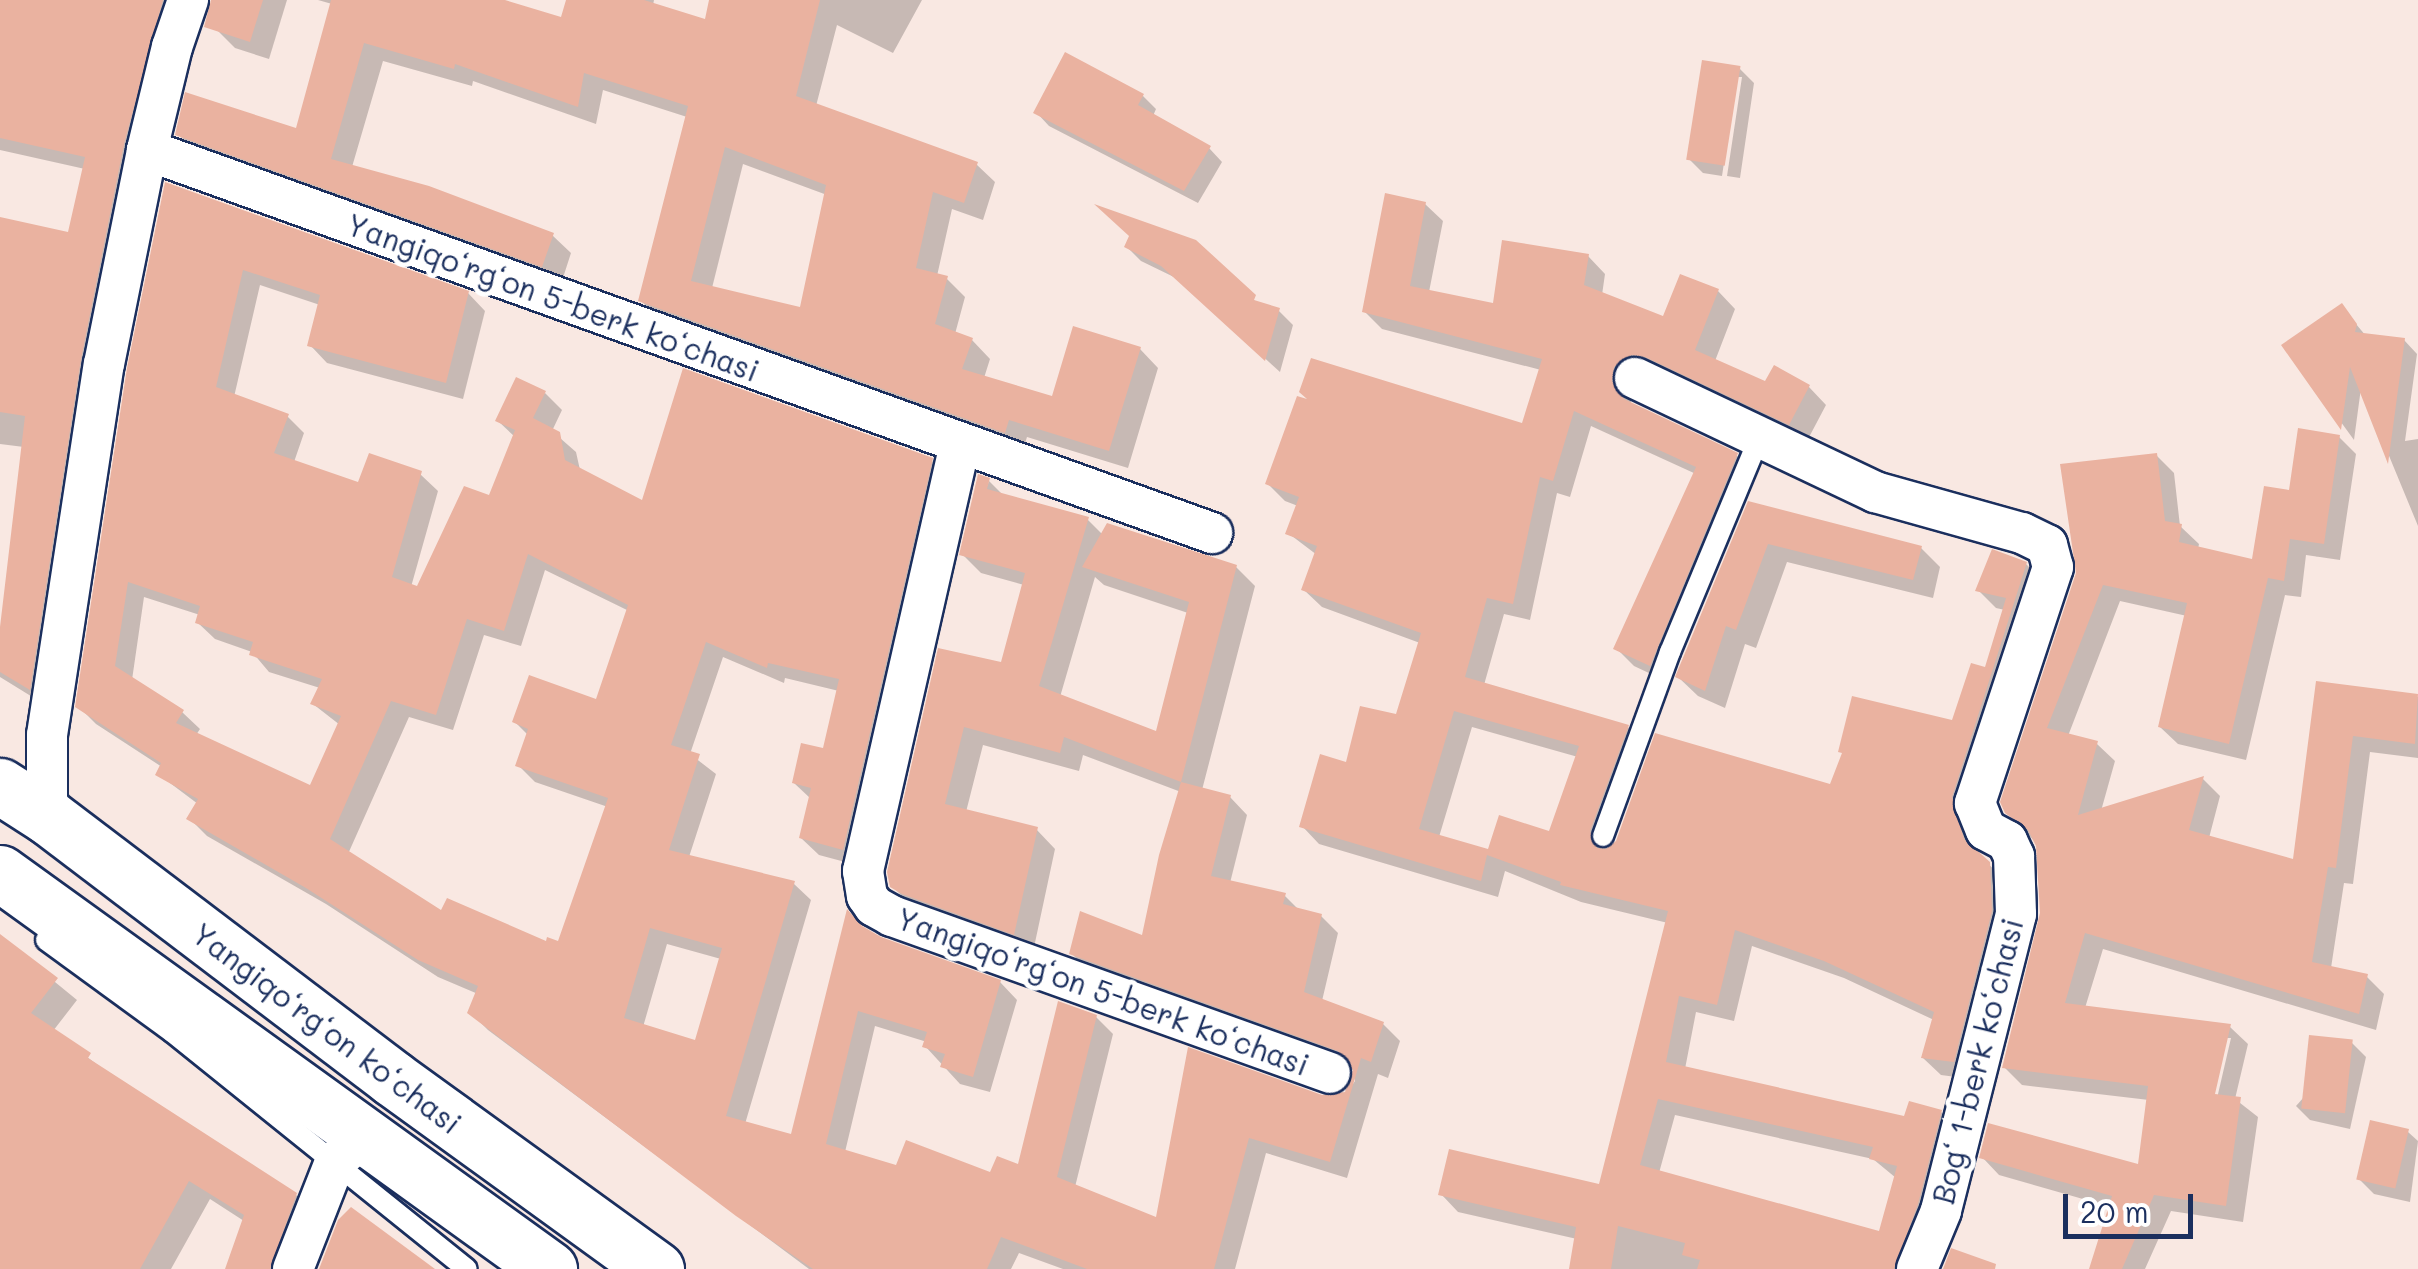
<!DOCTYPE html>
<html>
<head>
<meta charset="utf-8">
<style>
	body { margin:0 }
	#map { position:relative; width:2418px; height:1269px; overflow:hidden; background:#f9e8e2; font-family:Mali,sans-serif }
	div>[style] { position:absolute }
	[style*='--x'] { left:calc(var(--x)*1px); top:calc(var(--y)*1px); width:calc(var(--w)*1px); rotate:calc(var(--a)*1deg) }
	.shadow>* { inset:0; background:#0003 }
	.building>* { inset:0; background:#eab2a0; transform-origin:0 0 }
	.roads { filter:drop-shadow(2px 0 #1b2f5e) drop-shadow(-2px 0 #1b2f5e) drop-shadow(0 2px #1b2f5e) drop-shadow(0 -2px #1b2f5e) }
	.lane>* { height:20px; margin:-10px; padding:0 10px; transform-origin:10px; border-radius:10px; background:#fff }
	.street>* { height:40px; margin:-20px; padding:0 20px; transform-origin:20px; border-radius:20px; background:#fff }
	.primary>* { height:55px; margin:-27.5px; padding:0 27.5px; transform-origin:27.5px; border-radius:27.5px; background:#fff }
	span { translate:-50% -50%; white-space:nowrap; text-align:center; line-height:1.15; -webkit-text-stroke:10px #fff; paint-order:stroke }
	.street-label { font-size:30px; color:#1b2f5e }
	.scale { position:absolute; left:2063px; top:1194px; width:130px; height:45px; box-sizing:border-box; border:5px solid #1b2f5e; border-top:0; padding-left:12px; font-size:30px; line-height:35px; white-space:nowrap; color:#1b2f5e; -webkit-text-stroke:8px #fff; paint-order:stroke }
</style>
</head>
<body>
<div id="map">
	<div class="shadow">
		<i style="clip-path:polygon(54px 0,192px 0,47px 706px,0 677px,0 633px,24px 447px,0 444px,0 220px,70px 235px,85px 169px,0 150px,0 51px)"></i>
		<i style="clip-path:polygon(236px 0,287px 0,269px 59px,235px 48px,217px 30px)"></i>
		<i style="clip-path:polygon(evenodd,318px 0,496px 0,563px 20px,569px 0,654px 0,653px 5px,706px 22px,712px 0,922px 0,893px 53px,837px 25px,816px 106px,976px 164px,995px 182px,983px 220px,952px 209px,937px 276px,946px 278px,965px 297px,955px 334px,972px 340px,990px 359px,984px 378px,1054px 399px,1140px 349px,1158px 368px,1128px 468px,1027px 437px,1023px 450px,660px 319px,641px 301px,687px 117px,603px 90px,596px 124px,473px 81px,472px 86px,383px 61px,352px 167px,552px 235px,571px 253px,561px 284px,197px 153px,178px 134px,298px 131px,332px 4px,318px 0,743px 164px,827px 195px,802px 310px,712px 288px,743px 164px)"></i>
		<i style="clip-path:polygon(1740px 69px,1754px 83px,1740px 178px,1727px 176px,1742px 77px,1737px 77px,1722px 176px,1703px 173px,1689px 159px)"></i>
		<i style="clip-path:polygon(1143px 96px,1156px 109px,1153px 116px,1209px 148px,1222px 162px,1198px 203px,1049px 126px,1036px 112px)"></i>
		<i style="clip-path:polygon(evenodd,167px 185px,468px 293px,485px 311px,463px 399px,327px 363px,310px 345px,320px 305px,260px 285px,234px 397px,287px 416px,304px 433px,294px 462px,360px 486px,420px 474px,438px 491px,411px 587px,418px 590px,490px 498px,515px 437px,498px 421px,545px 393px,562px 410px,552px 431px,576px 452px,580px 470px,643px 503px,931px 460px,949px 477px,860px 866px,819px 855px,801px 838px,811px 799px,794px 783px,825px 751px,839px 691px,785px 678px,784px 683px,723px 657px,690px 754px,716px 774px,689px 857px,793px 883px,811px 900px,745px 1124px,793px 1137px,866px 932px,1000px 982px,1017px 1000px,990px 1092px,960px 1084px,925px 1046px,927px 1042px,875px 1026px,845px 1152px,898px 1168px,992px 1175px,1019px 1168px,1096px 1017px,1113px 1034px,1075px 1187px,1157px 1220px,1190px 1051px,1323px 1098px,1346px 1094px,1355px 1081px,1352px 1065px,1089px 971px,1072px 954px,1144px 938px,1181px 792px,1083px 755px,1079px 771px,983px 745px,966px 812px,1036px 829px,1055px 849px,1033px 952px,912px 906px,892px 886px,940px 651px,1002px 665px,1024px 585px,981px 573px,962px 554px,989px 481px,1005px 497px,1087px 519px,1103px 535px,1236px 567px,1255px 586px,1202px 790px,1230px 797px,1247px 815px,1230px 883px,1284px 895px,1300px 911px,1321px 916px,1338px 933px,1322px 1001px,1383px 1024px,1400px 1041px,1388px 1078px,1378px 1074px,1347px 1178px,1266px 1153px,1235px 1269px,1063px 1269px,1019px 1253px,1011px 1269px,809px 1269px,488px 1030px,470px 1012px,478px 994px,438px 977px,326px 904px,207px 836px,190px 819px,198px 804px,158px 774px,162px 767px,96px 724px,78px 706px,167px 185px,545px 570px,629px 611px,598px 702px,514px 721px,528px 735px,518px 765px,535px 782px,608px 807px,559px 945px,442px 913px,348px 854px,409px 717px,453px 730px,484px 635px,521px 646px,545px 570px,167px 185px,1095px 577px,1104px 585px,1188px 613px,1158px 734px,1060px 697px,1095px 577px,167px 185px,144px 597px,200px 615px,197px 622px,215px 639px,252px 652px,269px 672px,320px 688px,313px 704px,340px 725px,311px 789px,196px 735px,200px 729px,182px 712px,132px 680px,144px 597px,167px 185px,667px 944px,721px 959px,696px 1043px,643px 1027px,667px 944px)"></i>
		<i style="clip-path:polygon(evenodd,1425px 204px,1443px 221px,1429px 292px,1495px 305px,1588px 256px,1605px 274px,1602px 295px,1665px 319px,1718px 291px,1735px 309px,1715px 361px,1766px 384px,1775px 368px,1809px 387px,1826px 405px,1807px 441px,1631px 385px,1631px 405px,1736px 455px,1754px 473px,1668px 682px,1634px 666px,1616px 648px,1696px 474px,1591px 426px,1570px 497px,1557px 493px,1530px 620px,1504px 614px,1484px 685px,1628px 727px,1645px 745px,1605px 854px,1832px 787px,1953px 723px,1986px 670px,2005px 610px,1996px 608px,1978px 590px,2026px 564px,2043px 581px,1969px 816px,1980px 856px,2007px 882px,1971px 1079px,1941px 1075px,1923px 1058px,1934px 1020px,1844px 978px,1752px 946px,1734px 1021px,1696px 1012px,1685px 1069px,1906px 1119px,1941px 1112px,1958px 1130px,1916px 1269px,1572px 1269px,1577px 1239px,1458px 1212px,1441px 1194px,1601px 1187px,1668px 923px,1581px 902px,1505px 871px,1498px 897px,1319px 844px,1302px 826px,1348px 766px,1397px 717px,1420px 643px,1322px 607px,1304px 590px,1317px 555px,1288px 533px,1298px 506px,1285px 501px,1268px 484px,1524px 426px,1541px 370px,1382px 329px,1364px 311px,1425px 204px,1472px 727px,1578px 757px,1551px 834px,1490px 852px,1439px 837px,1472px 727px,1425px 204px,1675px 1115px,1873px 1159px,1896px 1178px,1881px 1234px,1659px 1173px,1675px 1115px)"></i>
		<i style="clip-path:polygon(1127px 247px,1279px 311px,1293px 325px,1280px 372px,1178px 279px,1141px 261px)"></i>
		<i style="clip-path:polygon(2341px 306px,2366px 336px,2404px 340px,2417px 354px,2405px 441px,2418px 439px,2418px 526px,2361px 388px,2354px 440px,2285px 345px)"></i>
		<i style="clip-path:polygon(evenodd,2339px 437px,2356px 454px,2340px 560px,2306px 555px,2301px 597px,2285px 595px,2246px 760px,2178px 744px,2160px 727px,2187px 616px,2120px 601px,2068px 736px,2097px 744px,2115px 761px,2101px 811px,2203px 779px,2220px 796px,2209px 838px,2295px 862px,2319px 684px,2418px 697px,2418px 758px,2370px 752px,2353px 884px,2344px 883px,2331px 968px,2366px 976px,2384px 994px,2376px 1030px,2103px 949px,2085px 1008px,2230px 1027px,2248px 1044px,2235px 1099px,2258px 1117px,2243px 1222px,2171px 1211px,2145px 1269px,2092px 1269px,2111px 1207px,1999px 1175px,1982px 1157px,2140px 1168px,2149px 1100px,2022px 1085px,2004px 1067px,2042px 913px,2038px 845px,2007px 812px,2156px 455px,2174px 473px,2180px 526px,2199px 544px,2198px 549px,2254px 562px,2291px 493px,2339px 437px,2226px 1038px,2231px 1038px,2215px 1107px,2210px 1106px,2226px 1038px)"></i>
		<i style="clip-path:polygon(1749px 504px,1921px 548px,1940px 567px,1933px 598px,1787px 562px,1756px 648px,1745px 644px,1725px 708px,1698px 696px,1678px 677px)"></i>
		<i style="clip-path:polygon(0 937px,77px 1000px,53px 1031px,108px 1073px,296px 1195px,316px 1216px,296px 1269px,227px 1269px,244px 1221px,210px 1199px,171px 1269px,0 1269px)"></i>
		<i style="clip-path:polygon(2352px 1043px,2366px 1057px,2350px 1129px,2310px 1120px,2296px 1106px)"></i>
		<i style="clip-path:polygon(2408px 1132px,2418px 1141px,2410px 1202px,2374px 1194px,2359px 1179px)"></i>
	</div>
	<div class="building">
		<i style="clip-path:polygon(0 0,163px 0,124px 144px,81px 359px,30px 690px,0 672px,0 627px,25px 416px,0 412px,0 217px,68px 232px,85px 157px,0 138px)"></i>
		<i style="clip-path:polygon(211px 0,263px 0,250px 42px,204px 27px)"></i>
		<i style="clip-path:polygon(evenodd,331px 0,505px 0,561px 17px,566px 0,644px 0,705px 19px,709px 0,820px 0,796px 96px,978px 162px,964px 203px,933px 192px,916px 268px,948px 276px,935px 324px,973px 338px,962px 369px,1052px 396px,1073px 326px,1141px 347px,1109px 451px,1009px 420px,1005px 433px,638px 301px,688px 106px,584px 73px,578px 107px,455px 64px,454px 69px,364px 43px,331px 159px,429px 186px,554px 233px,542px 267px,175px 135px,185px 92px,296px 128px,331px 0,725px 147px,826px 185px,800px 307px,691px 281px,725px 147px)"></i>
		<i style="clip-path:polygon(1065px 52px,1144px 94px,1138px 105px,1211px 146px,1184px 191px,1033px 113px)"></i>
		<i style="left:1702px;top:60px;width:39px;height:101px;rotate:9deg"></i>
		<i style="clip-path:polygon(evenodd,165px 182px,469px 291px,446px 383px,307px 346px,320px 295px,243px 270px,216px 387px,289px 414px,274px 453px,358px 482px,369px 453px,422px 471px,392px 577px,417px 586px,464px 486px,489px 495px,515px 430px,495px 421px,516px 377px,546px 391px,533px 418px,560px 432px,565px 460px,642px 500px,683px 368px,933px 458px,843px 850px,799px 838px,811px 788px,792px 783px,801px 743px,823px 748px,839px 679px,768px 663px,767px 668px,706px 642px,671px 745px,700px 754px,669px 850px,795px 881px,726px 1116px,791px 1134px,847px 909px,862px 926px,881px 937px,1001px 980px,973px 1077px,940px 1067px,945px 1054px,922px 1047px,927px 1032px,858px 1011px,826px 1144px,896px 1165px,906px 1140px,990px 1172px,997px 1156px,1018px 1164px,1058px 1001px,1097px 1015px,1057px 1177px,1156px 1217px,1188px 1047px,1322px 1095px,1345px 1092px,1353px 1070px,1338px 1051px,1069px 954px,1080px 911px,1142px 935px,1159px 855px,1181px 782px,1231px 795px,1211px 876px,1286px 893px,1283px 904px,1322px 914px,1304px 992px,1384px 1022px,1371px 1062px,1361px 1058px,1330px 1162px,1249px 1138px,1214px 1269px,1087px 1269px,1001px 1237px,987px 1269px,813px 1269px,736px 1216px,467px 1013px,478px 986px,418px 960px,306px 888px,186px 819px,198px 799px,155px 775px,161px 763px,75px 707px,127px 368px,165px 182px,528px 554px,628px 605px,596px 699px,529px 675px,512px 722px,528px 729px,515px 766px,608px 798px,558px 941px,547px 937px,546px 941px,447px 898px,441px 910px,330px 839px,391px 701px,436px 715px,467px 619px,504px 631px,528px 554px,165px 182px,128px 582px,200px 606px,195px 623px,253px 642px,249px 655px,322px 679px,310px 704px,341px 716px,310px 785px,176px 723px,184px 710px,115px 666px,128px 582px,165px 182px,650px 928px,722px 948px,695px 1040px,624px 1018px,650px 928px)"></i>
		<i style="clip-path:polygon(evenodd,1385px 193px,1426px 202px,1410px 286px,1493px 303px,1502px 240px,1589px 254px,1584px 285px,1663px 316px,1680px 274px,1719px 289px,1695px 350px,1765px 381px,1774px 365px,1810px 385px,1789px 425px,1645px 357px,1632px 355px,1614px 367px,1612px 381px,1624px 399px,1738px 453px,1650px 666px,1613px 649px,1696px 467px,1574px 411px,1553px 481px,1540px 477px,1513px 604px,1487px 598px,1465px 677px,1629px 725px,1590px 831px,1597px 848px,1606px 849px,1616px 841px,1655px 733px,1830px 784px,1842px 753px,1838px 752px,1852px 696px,1952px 720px,1971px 663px,1985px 667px,2006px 598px,1975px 591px,1992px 549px,2027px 562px,1952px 797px,1964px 839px,1990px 862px,1992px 911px,1954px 1062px,1921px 1058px,1934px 1012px,1824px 961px,1735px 930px,1717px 1005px,1679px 996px,1666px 1062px,1904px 1116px,1909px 1101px,1942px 1110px,1918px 1204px,1894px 1269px,1697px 1269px,1700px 1260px,1682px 1255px,1685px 1243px,1618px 1226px,1611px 1269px,1569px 1269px,1576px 1227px,1438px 1195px,1449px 1149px,1599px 1184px,1668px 911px,1560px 885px,1561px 882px,1487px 855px,1481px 881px,1299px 827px,1320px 754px,1346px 762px,1360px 706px,1396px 714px,1421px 633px,1301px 590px,1317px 546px,1285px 534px,1299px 497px,1265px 484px,1297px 396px,1307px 399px,1299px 392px,1311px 358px,1522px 423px,1542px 359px,1362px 312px,1385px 193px,1454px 711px,1579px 746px,1549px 831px,1499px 815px,1488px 849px,1419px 829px,1454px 711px,1385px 193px,1658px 1099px,1873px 1147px,1869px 1159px,1897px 1166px,1879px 1231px,1640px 1165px,1658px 1099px)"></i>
		<i style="clip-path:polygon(1094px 204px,1196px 240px,1256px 295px,1254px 300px,1280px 308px,1265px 361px,1161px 266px,1124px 247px,1129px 236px)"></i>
		<i style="clip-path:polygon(2342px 303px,2357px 324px,2355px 332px,2405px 338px,2388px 464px,2350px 367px,2341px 430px,2281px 345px)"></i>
		<i style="clip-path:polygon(2298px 428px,2340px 435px,2324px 544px,2290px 539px,2284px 581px,2268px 578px,2229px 744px,2158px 727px,2187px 603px,2103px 585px,2047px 728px,2098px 741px,2078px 815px,2204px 776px,2189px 830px,2293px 859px,2316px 681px,2418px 694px,2415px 744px,2353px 736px,2336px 868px,2328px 867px,2312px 962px,2368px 974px,2359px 1014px,2085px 933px,2065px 1003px,2231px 1024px,2215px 1094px,2241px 1097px,2226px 1206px,2154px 1195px,2122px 1269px,2089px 1269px,2112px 1196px,1979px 1158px,1988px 1123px,2138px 1164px,2148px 1086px,2002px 1068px,2040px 913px,2036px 846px,2028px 830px,2005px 813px,2000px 802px,2076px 573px,2060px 464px,2157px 453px,2165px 521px,2182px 524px,2179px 542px,2252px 559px,2264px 486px,2289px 490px)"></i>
		<i style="clip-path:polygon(978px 474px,990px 478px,987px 489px,1089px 517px,1039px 686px,1156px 731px,1189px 602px,1082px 567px,1107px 523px,1237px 565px,1181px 782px,1064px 737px,1060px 753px,964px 727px,945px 804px,1038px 827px,1014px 935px,902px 894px,890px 887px,887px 872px,938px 648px,1001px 662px,1025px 573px,959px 555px)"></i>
		<i style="clip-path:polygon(1748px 501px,1922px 546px,1913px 580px,1768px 544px,1736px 630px,1726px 626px,1705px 691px,1675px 677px)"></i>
		<i style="clip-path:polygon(0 934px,58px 978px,31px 1013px,91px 1053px,88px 1058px,297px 1193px,270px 1269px,225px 1269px,244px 1215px,189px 1181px,140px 1269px,0 1269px)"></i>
		<i style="left:2309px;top:1035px;width:44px;height:74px;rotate:6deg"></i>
		<i style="left:2370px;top:1120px;width:40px;height:61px;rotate:13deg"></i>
		<i style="clip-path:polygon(351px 1207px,435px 1269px,319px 1269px,338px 1220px)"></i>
		<i style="clip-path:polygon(1951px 1248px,1996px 1264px,1995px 1269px,1943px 1269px)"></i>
	</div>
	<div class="roads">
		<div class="lane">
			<i style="--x:1603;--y:836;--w:196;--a:-70"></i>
			<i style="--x:1670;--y:652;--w:232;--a:-67.4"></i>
			<i style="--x:46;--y:940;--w:156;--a:36.1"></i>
			<i style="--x:172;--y:1032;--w:378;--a:38.8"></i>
		</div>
		<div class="street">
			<i style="--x:147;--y:150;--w:1132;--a:19.78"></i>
			<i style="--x:1635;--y:378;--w:266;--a:25.4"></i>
			<i style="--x:1875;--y:492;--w:153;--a:15.6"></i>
			<i style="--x:2022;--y:533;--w:28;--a:26"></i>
			<i style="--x:2047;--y:545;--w:23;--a:75"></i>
			<i style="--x:2053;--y:567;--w:249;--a:108.3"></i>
			<i style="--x:1975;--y:803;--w:29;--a:68"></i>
			<i style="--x:1986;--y:830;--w:24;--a:28"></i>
			<i style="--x:2007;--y:841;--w:17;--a:65"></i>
			<i style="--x:2014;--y:856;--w:58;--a:88"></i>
			<i style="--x:2016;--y:914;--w:306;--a:104.2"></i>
			<i style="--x:1941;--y:1211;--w:63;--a:112.5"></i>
			<i style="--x:960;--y:444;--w:438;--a:102.8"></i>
			<i style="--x:863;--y:871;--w:25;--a:81"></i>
			<i style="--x:867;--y:896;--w:12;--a:55"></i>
			<i style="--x:874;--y:906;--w:21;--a:29"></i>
			<i style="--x:892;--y:916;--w:465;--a:19.7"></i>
			<i style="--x:47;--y:816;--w:81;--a:-90"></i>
			<i style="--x:47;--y:735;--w:375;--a:-81.3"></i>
			<i style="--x:104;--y:364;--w:218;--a:-78.6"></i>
			<i style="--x:147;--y:150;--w:106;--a:-76.4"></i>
			<i style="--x:172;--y:47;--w:50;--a:-71.2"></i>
			<i style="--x:293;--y:1269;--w:115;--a:-68.6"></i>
			<i style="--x:335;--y:1162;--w:42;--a:-42.1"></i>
		</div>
		<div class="primary">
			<i style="--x:0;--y:786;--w:56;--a:32.6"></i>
			<i style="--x:47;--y:816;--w:433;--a:37.2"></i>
			<i style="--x:392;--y:1078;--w:326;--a:35.9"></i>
			<i style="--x:0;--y:873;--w:677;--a:35.8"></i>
		</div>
	</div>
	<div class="street-label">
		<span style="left:553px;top:297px;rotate:20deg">Yangiqoʻrgʻon 5-berk koʻchasi</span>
		<span style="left:1103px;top:991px;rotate:20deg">Yangiqoʻrgʻon 5-berk koʻchasi</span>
		<span style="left:327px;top:1028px;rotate:37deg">Yangiqoʻrgʻon koʻchasi</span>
		<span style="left:1977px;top:1061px;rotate:-76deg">Bogʻ 1-berk koʻchasi</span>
	</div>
	<div class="scale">20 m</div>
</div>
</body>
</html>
